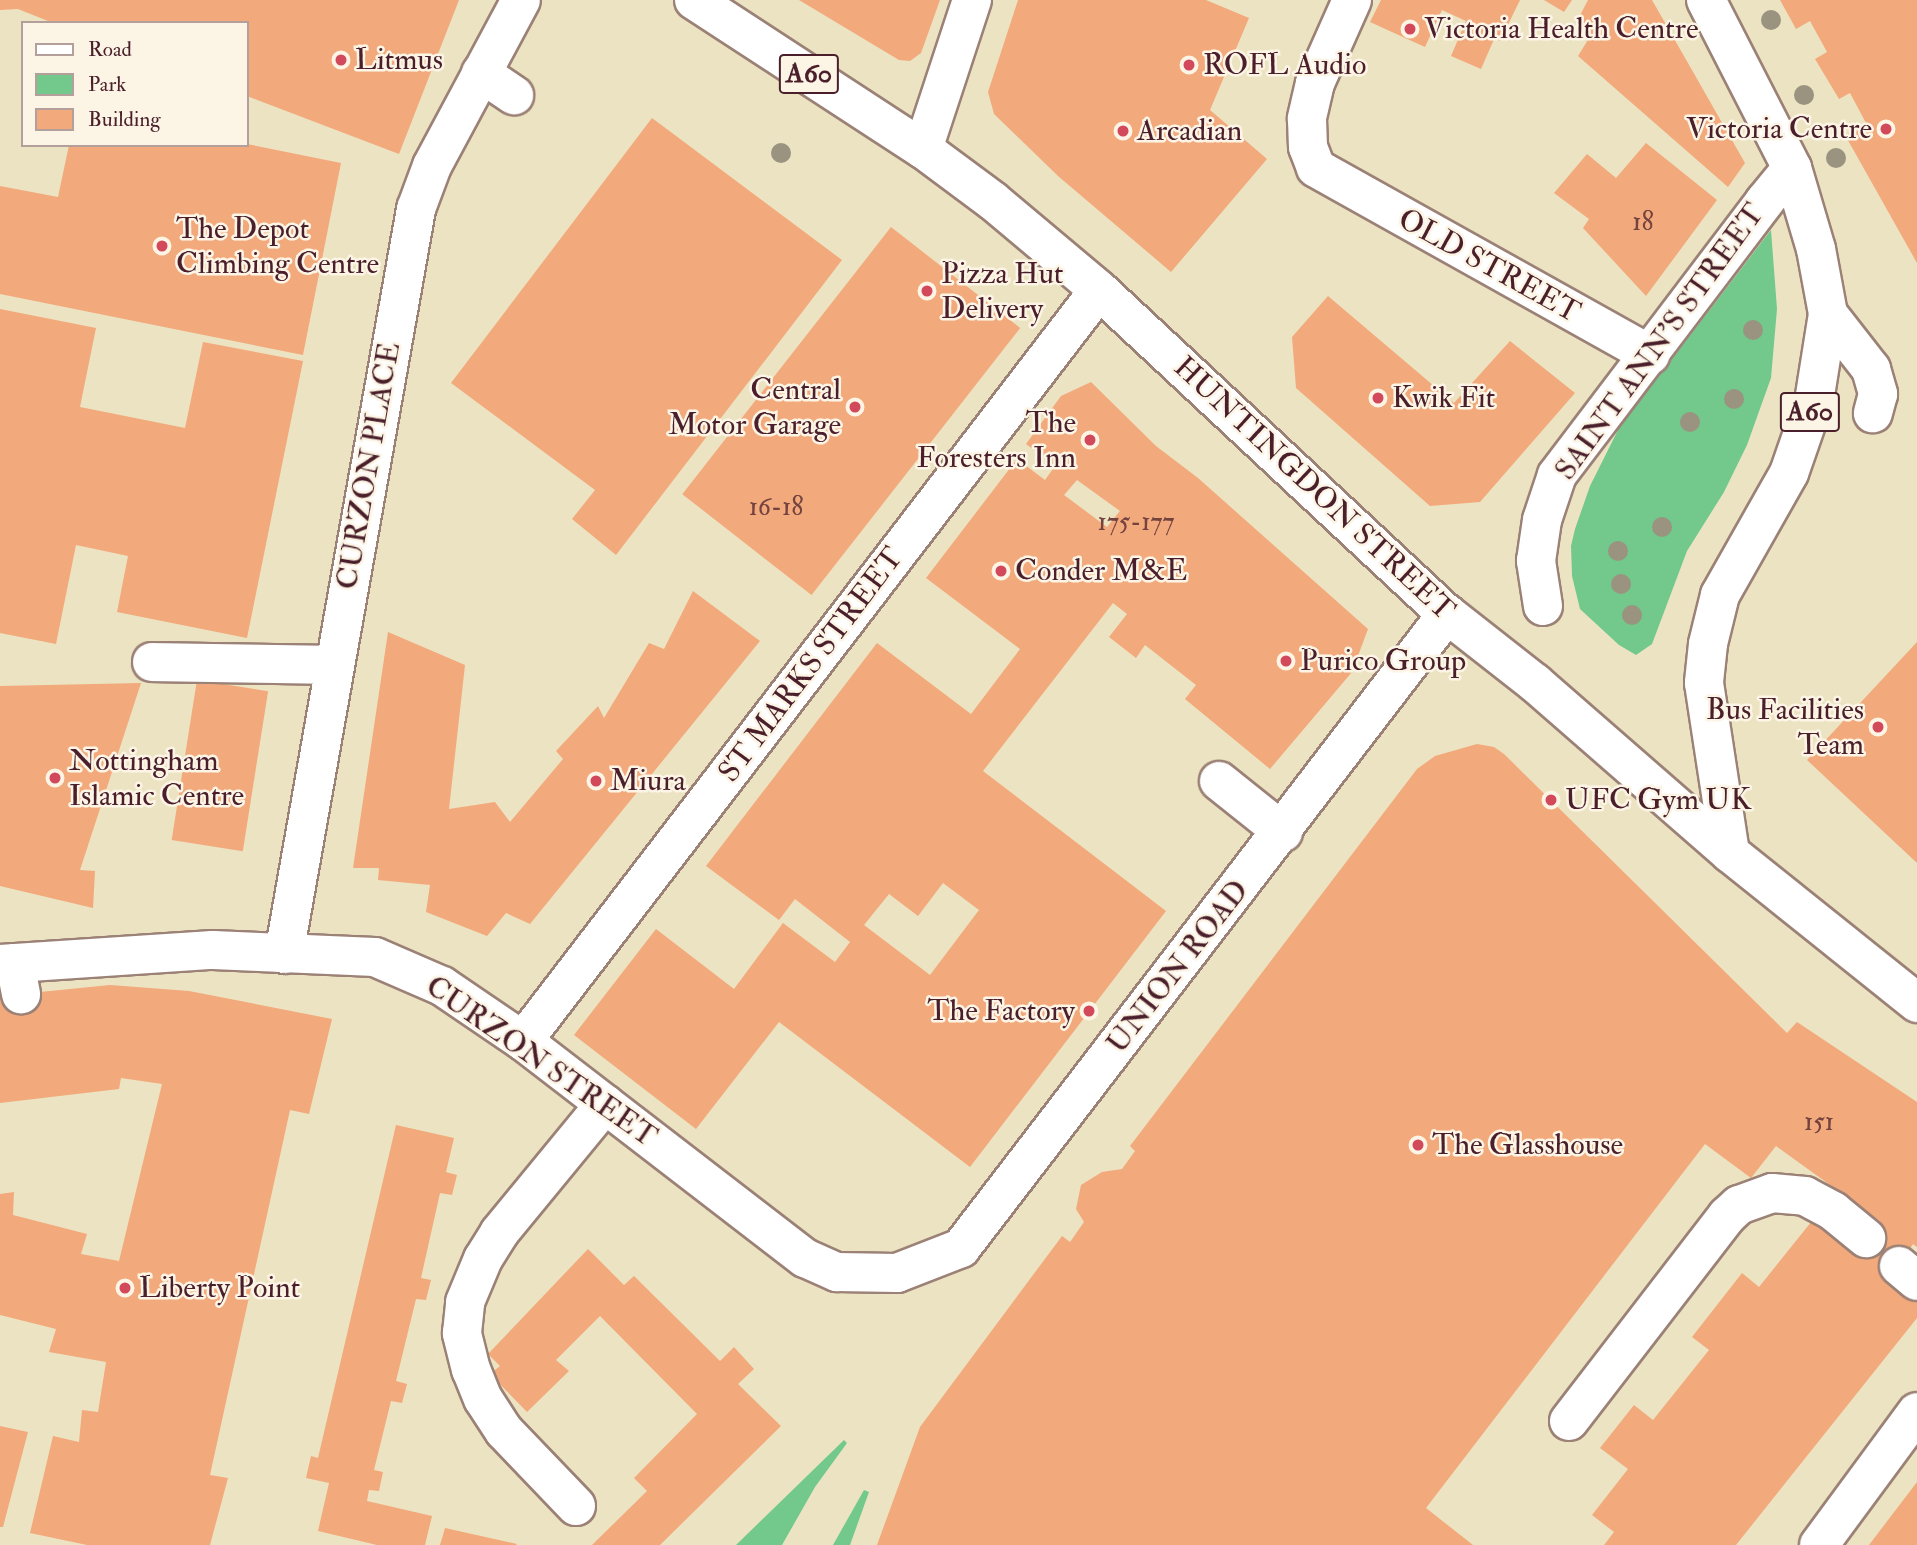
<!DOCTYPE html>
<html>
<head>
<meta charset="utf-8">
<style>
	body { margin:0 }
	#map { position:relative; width:1917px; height:1545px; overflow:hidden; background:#ece3c2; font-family:"IM FELL Double Pica",serif }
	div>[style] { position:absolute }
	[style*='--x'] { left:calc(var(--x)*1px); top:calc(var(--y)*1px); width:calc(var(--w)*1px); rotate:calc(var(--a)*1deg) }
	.green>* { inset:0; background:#73c88c }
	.building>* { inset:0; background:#f2a97b; transform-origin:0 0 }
	.roads { filter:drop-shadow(2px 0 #9b8176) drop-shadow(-2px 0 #9b8176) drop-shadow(0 2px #9b8176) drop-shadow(0 -2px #9b8176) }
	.minor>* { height:38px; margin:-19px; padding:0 19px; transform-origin:19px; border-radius:19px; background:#fff }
	.highway>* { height:38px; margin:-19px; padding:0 19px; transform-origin:19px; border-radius:19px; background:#fff }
	.trees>* { width:20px; height:20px; margin:-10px; border-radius:50%; background:#9a937f }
	.dots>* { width:19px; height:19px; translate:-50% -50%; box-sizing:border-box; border:4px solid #fcf5e5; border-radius:50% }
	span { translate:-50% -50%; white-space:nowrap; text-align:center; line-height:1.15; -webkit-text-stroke:5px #fcf5e5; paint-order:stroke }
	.number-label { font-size:26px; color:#74423f }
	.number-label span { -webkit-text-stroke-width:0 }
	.shield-label span { padding:2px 5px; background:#fcf5e5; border:2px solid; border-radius:5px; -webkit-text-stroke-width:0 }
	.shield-label { font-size:28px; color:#4a1f2b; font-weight:700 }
	.poi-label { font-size:30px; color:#4a1f2b }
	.left { translate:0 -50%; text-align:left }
	.right { translate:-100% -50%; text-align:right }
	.street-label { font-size:30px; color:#4a1f2b }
	.legend { position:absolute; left:21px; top:21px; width:228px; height:126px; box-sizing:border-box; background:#fcf5e5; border:2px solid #b59f9b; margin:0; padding:9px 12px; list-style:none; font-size:21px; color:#4a1f2b }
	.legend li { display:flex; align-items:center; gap:14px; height:35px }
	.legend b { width:35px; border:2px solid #b59f9b }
</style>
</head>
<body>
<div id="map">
	<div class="green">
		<i style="clip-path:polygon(1771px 230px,1777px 309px,1771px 378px,1747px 445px,1724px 492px,1687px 551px,1652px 644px,1636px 655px,1619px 645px,1580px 609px,1572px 576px,1571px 546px,1575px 529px,1590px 486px,1619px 428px)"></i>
		<i style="clip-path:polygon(844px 1440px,847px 1443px,815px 1487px,782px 1545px,736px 1545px)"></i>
		<i style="clip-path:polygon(864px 1490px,869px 1492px,850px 1545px,833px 1545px)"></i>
	</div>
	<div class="building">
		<i style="clip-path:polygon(0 0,459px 0,399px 154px,247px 96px,247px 23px,53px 23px,18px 9px,0 10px)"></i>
		<i style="clip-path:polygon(799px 0,940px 0,921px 53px,910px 61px,899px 60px)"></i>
		<i style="clip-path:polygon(1018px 0,1206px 0,1249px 18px,1210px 110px,1267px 159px,1171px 272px,1058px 176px,994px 114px,988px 92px)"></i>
		<i style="clip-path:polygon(1381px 0,1520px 0,1500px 41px,1495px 37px,1481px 69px,1451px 56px,1466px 21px,1442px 10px,1425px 47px,1370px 22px)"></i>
		<i style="clip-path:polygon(1544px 0,1572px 0,1564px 12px)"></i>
		<i style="clip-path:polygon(1588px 0,1652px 0,1745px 163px,1728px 187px,1578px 56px,1591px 35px,1576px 23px)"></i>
		<i style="clip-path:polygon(1780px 0,1917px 0,1917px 263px,1845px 135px,1866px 123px,1850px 93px,1839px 99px,1815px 59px,1827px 52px,1810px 21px,1796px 29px)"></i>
		<i style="clip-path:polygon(652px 118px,842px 260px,616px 555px,572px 519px,595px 490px,451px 383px)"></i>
		<i style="clip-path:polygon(1646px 143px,1717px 200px,1646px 296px,1583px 228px,1589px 219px,1554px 193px,1587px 154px,1616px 178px)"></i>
		<i style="clip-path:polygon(247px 144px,341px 163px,303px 355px,0 294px,0 186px,58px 197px,69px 145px)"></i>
		<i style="left:891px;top:227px;width:164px;height:339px;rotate:38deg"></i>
		<i style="clip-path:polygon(1328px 296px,1454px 403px,1510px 341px,1575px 393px,1480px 502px,1430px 506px,1296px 388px,1292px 337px)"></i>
		<i style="clip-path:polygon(0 309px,96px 328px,80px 407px,185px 428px,203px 342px,303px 361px,247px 638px,117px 612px,128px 556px,76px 545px,56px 644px,0 633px)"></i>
		<i style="clip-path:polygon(evenodd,1091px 382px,1156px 446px,1198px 478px,1368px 629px,1352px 672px,1270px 769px,1185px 699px,1196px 685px,1145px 645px,1136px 658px,1109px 637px,1127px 614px,1113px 603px,983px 771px,1166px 911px,970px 1167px,779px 1022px,696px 1129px,574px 1035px,656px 929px,734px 989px,783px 923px,835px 962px,850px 942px,795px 899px,779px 920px,706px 866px,877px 643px,971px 714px,1020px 649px,926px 578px,1017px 459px,1045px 480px,1055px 466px,1026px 444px,1061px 396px,1091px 382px,1077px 480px,1120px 511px,1107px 527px,1064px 495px,1077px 480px,1091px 382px,943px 883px,979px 910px,930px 975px,864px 925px,889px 894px,918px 916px,943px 883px)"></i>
		<i style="clip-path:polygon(693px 591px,760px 641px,530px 924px,506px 913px,487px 936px,426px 912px,430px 885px,378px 880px,379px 868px,353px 868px,388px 632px,465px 665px,449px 809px,495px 802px,510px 822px,563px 759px,556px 751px,598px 706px,604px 718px,649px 643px,664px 649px)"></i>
		<i style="clip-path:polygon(1917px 642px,1917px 863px,1807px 760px)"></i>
		<i style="left:197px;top:680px;width:72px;height:162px;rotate:9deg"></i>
		<i style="clip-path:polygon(141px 683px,80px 870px,95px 871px,93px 908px,0 886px,0 686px)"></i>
		<i style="clip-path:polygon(1477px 744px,1494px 747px,1504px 754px,1787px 1033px,1797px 1022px,1917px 1102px,1917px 1247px,1913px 1244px,1899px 1266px,1917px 1296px,1917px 1318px,1736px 1545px,1604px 1545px,1614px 1532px,1592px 1515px,1628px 1469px,1600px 1448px,1634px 1405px,1653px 1420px,1709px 1350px,1692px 1337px,1742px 1273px,1759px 1287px,1816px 1216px,1866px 1238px,1880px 1221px,1776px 1146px,1751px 1178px,1705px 1144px,1426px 1508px,1473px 1545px,877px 1545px,920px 1427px,1062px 1236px,1070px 1242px,1084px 1222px,1076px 1209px,1081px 1185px,1102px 1172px,1122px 1169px,1135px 1151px,1130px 1146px,1417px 769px,1435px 756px)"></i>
		<i style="clip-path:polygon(110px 985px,189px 991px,332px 1019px,309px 1114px,290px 1110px,210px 1475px,228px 1478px,210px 1545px,87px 1545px,30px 1533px,53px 1436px,79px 1442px,82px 1410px,98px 1412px,106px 1362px,49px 1352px,56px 1329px,0 1315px,0 1194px,14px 1192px,13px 1215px,87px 1234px,81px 1254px,119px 1261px,162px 1084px,121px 1078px,119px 1089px,0 1103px,0 996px)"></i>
		<i style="clip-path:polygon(396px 1125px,454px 1138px,446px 1172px,457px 1175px,452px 1195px,440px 1193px,421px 1278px,431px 1280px,426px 1300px,416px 1299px,396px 1381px,407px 1384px,402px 1403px,391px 1401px,374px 1470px,383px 1472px,379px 1491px,369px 1490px,367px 1501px,432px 1516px,425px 1545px,377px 1545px,318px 1531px,329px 1483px,306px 1478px,311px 1456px,318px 1458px)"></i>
		<i style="clip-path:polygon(588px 1249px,624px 1285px,634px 1276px,720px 1361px,734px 1347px,754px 1369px,738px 1384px,781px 1426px,660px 1545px,592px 1545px,647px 1491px,634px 1478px,697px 1414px,600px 1316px,556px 1360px,569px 1371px,527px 1412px,490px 1374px,500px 1366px,488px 1354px)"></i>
		<i style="clip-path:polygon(0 1426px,28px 1432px,3px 1527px,0 1527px)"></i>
		<i style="clip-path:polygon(1917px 1482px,1917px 1545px,1869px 1545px)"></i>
		<i style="clip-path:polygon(445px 1528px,517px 1544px,516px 1545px,440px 1545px)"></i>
	</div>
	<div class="roads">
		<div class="minor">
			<i style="--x:1352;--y:0;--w:91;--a:114"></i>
			<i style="--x:1315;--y:83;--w:37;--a:103"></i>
			<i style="--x:1307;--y:119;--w:28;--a:88"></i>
			<i style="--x:1308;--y:147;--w:22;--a:69"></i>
			<i style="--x:1316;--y:168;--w:383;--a:29.2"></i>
			<i style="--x:481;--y:73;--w:40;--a:34"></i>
			<i style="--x:923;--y:149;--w:157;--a:-71.8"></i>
			<i style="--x:1828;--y:314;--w:70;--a:52"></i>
			<i style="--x:1871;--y:369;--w:26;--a:74"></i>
			<i style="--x:1878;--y:394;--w:20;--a:105"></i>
			<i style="--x:1543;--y:606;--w:46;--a:-98.8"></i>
			<i style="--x:1536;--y:561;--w:41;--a:-81.7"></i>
			<i style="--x:1542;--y:520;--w:47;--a:-71.6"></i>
			<i style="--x:1557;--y:475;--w:343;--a:-52.8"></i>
			<i style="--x:1764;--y:202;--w:44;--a:-50.5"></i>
			<i style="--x:152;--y:662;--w:183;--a:0.9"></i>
			<i style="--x:1219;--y:781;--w:82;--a:38.6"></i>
			<i style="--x:284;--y:954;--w:757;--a:-79.95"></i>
			<i style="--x:416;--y:209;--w:46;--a:-69.6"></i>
			<i style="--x:432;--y:166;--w:188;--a:-61.8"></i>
			<i style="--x:15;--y:963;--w:32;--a:79"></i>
			<i style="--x:0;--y:964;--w:213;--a:-3.8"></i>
			<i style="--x:213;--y:950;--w:162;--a:2.5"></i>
			<i style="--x:375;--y:957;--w:73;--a:23.4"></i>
			<i style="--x:442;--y:986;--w:98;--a:34.2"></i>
			<i style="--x:523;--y:1041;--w:356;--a:37.6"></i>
			<i style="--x:805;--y:1258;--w:35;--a:24"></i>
			<i style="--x:837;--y:1272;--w:60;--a:1"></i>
			<i style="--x:897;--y:1273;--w:69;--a:-21.3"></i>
			<i style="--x:961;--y:1248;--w:799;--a:-52.53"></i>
			<i style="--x:523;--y:1041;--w:946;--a:-52.51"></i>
			<i style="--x:1899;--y:1266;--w:23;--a:40"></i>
			<i style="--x:1569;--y:1421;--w:259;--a:-52.4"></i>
			<i style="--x:1727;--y:1216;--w:16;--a:-43"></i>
			<i style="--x:1739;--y:1205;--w:35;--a:-20"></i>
			<i style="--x:1772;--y:1193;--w:33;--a:5"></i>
			<i style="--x:1805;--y:1196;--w:32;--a:28"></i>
			<i style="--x:1833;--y:1211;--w:43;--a:39.3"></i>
			<i style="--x:576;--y:1506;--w:104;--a:-133.8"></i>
			<i style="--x:504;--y:1431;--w:38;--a:-123"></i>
			<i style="--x:483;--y:1399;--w:31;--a:-112"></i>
			<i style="--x:471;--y:1370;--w:38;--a:-104"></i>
			<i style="--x:462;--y:1333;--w:31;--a:-84"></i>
			<i style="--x:465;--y:1302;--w:47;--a:-67.3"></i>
			<i style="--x:483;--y:1259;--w:31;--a:-58"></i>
			<i style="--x:499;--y:1233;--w:167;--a:-50.6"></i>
			<i style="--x:1819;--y:1545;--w:165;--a:-53.6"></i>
		</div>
		<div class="highway">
			<i style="--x:694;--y:0;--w:273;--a:33.1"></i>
			<i style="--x:923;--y:149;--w:87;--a:36.6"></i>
			<i style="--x:993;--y:201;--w:138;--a:40"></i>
			<i style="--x:1099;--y:290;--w:475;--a:43"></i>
			<i style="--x:1447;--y:614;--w:112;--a:38.1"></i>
			<i style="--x:1535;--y:683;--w:259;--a:41.1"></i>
			<i style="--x:1730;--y:853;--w:240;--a:38.7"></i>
			<i style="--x:1706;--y:0;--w:189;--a:62.9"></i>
			<i style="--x:1792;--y:168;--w:84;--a:73.5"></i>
			<i style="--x:1816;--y:249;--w:66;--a:79.5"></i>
			<i style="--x:1828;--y:314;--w:88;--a:99.1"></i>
			<i style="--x:1814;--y:401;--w:76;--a:109.1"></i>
			<i style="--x:1789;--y:473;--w:140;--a:119.5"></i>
			<i style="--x:1720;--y:595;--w:50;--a:103.8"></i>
			<i style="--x:1708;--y:644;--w:39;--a:96"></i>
			<i style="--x:1704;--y:683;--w:172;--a:81.3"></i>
		</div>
	</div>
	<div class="trees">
		<i style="left:1771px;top:20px"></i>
		<i style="left:1804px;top:95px"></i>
		<i style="left:781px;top:153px"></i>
		<i style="left:1836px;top:158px"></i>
		<i style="left:1753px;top:330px"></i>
		<i style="left:1734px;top:399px"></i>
		<i style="left:1690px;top:422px"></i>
		<i style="left:1662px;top:527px"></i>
		<i style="left:1618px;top:551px"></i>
		<i style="left:1621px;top:584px"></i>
		<i style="left:1632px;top:615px"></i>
	</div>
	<div class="dots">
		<i style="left:1410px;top:29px;background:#d1495b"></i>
		<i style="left:341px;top:60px;background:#d1495b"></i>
		<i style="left:1189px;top:65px;background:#d1495b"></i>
		<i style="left:1886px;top:129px;background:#d1495b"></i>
		<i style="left:1123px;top:131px;background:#d1495b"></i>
		<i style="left:162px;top:246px;background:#d1495b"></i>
		<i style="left:927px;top:291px;background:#d1495b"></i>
		<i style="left:1378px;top:398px;background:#d1495b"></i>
		<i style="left:855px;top:407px;background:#d1495b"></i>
		<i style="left:1090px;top:440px;background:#d1495b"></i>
		<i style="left:1001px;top:571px;background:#d1495b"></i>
		<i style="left:1286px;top:661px;background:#d1495b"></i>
		<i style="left:1878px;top:727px;background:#d1495b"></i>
		<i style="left:55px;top:778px;background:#d1495b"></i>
		<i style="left:596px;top:781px;background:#d1495b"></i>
		<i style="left:1551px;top:800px;background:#d1495b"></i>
		<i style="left:1089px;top:1011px;background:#d1495b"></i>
		<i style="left:1418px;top:1145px;background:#d1495b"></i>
		<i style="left:125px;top:1288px;background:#d1495b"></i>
	</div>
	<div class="number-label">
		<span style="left:1643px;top:223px">18</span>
		<span style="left:776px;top:508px">16-18</span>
		<span style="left:1136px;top:523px">175-177</span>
		<span style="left:1819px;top:1123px">151</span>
	</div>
	<div class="shield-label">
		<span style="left:809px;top:74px">A60</span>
		<span style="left:1810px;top:412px">A60</span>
	</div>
	<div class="poi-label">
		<span class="left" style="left:1424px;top:29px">Victoria Health Centre</span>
		<span class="left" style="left:355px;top:60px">Litmus</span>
		<span class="left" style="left:1203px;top:65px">ROFL Audio</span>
		<span class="right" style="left:1872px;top:129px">Victoria Centre</span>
		<span class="left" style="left:1137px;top:131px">Arcadian</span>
		<span class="left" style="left:176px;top:246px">The Depot<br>Climbing Centre</span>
		<span class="left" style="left:941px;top:291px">Pizza Hut<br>Delivery</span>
		<span class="right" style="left:841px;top:407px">Central<br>Motor Garage</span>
		<span class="left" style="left:1392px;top:398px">Kwik Fit</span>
		<span class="right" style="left:1076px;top:440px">The<br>Foresters Inn</span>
		<span class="left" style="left:1015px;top:571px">Conder M&amp;E</span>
		<span class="left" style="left:1300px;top:661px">Purico Group</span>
		<span class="right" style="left:1864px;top:727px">Bus Facilities<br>Team</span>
		<span class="left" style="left:69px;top:778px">Nottingham<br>Islamic Centre</span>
		<span class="left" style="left:610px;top:781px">Miura</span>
		<span class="left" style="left:1565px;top:800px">UFC Gym UK</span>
		<span class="right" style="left:1075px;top:1011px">The Factory</span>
		<span class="left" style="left:1432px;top:1145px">The Glasshouse</span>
		<span class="left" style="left:139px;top:1288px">Liberty Point</span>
	</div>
	<div class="street-label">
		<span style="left:1489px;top:266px;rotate:29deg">OLD STREET</span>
		<span style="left:1660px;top:342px;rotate:-54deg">SAINT ANN'S STREET</span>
		<span style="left:369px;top:466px;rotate:-80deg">CURZON PLACE</span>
		<span style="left:1314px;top:489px;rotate:43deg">HUNTINGDON STREET</span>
		<span style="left:811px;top:665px;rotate:-53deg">ST MARKS STREET</span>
		<span style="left:1178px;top:967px;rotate:-52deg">UNION ROAD</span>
		<span style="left:541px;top:1062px;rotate:35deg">CURZON STREET</span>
	</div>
	<ul class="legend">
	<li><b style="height:9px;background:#fff"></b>Road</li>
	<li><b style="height:19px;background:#73c88c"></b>Park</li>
	<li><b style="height:19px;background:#f2a97b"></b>Building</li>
	</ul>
</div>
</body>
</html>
